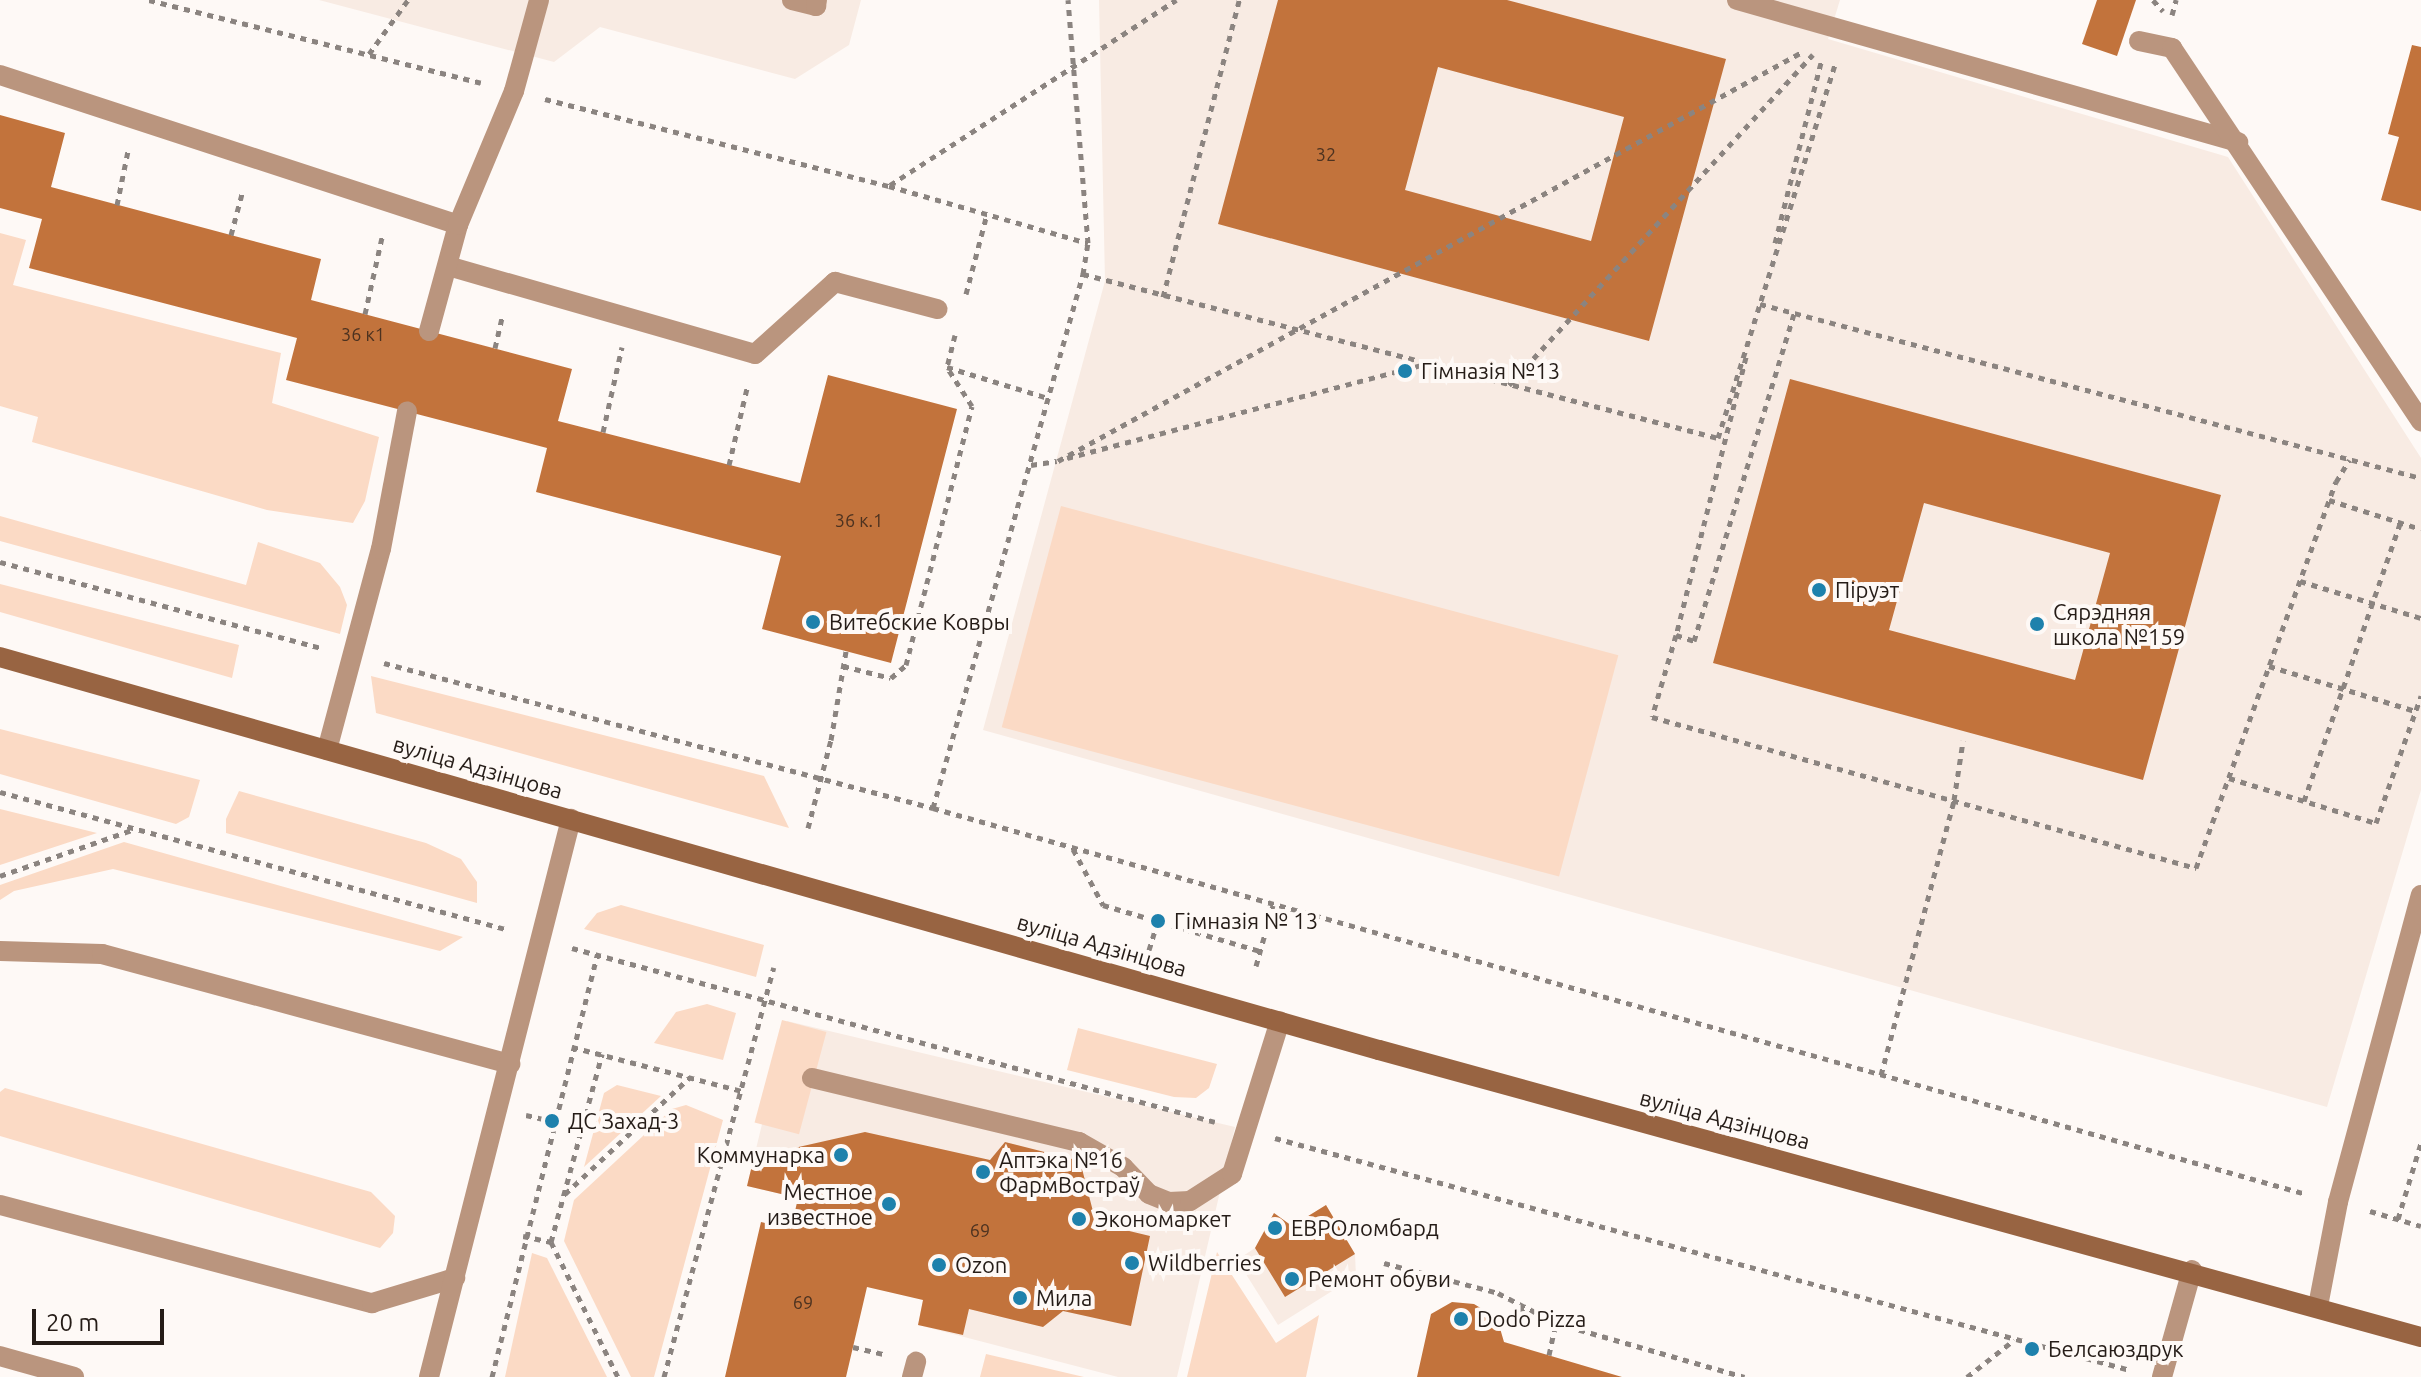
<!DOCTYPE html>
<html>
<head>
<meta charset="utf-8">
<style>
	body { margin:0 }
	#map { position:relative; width:2421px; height:1377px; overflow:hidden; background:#fef9f6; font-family:Ubuntu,sans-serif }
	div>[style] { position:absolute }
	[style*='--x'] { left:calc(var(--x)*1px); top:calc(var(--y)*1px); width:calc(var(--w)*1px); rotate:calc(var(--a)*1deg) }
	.built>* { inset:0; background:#f8ebe3 }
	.green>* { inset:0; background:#fbdac5; transform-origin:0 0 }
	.building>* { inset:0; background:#c2733c }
	.path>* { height:5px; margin-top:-2.5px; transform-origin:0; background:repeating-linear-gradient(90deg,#8b8480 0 6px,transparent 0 12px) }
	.service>* { height:20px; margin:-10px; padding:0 10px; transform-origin:10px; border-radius:10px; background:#ba957e }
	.minor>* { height:20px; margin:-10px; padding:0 10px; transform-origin:10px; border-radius:10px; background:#ba957e }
	.secondary>* { height:20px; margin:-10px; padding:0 10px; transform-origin:10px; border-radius:10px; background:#986442 }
	.dots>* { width:22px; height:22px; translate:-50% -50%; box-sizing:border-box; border:4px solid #fef9f6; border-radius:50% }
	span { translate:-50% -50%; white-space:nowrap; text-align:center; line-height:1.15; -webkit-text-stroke:8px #fef9f6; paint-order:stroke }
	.number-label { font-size:18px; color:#4c3220 }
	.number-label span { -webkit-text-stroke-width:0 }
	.poi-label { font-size:22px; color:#251c17 }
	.left { translate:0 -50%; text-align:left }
	.right { translate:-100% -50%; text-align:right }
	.street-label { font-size:22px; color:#251c17 }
	.scale { position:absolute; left:32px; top:1309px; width:132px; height:36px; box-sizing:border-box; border:4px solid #251c17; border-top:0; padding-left:10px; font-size:24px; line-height:28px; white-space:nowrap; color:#251c17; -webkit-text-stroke:6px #fef9f6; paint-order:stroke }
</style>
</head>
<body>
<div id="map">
	<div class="built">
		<i style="clip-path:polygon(319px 0,861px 0,849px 45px,795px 79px,600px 27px,554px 62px)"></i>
		<i style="clip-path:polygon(1099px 0,1840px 0,1828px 39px,2228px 157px,2421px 458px,2421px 790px,2327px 1107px,983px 730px,1105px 281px)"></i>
		<i style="clip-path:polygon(787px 1021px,1235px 1127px,1177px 1377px,1118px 1377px,918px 1325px,923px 1300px,798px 1198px,747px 1186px)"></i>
		<i style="clip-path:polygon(1326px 1205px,1355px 1254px,1356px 1276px,1278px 1325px,1237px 1260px,1255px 1248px,1274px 1213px,1292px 1226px)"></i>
	</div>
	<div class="green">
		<i style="clip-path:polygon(0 233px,26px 240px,13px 285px,281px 353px,272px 403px,379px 437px,365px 501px,353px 523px,267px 510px,32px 442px,38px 417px,0 406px)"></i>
		<i style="left:1061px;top:506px;width:577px;height:229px;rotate:15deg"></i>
		<i style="clip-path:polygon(0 516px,246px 585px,258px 542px,320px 563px,340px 587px,347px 605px,340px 634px,0 541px)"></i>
		<i style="clip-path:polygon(0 584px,239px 645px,232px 678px,0 612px)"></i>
		<i style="clip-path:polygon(371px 676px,764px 776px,789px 828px,376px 713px)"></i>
		<i style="clip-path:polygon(0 729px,200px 780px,189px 817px,176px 824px,0 774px)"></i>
		<i style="clip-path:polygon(239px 791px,426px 843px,461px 859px,477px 882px,477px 903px,226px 833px,226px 819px)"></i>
		<i style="clip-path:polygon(0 809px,97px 833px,0 865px)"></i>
		<i style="clip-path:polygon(124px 842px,463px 937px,440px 951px,113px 869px,14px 891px,0 900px,0 885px)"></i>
		<i style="clip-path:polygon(621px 905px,764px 945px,756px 977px,584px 929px,597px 913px)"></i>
		<i style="clip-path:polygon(707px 1004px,736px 1013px,723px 1060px,654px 1043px,676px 1012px)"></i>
		<i style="left:782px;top:1020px;width:46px;height:106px;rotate:15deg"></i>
		<i style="clip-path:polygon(1078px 1028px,1217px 1064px,1209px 1088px,1196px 1098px,1174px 1097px,1067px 1070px)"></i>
		<i style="clip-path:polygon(617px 1085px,661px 1096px,584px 1167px,604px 1093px)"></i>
		<i style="clip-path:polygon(5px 1088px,371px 1192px,395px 1216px,393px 1233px,380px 1248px,0 1136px,0 1092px)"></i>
		<i style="clip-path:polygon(686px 1105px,723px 1120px,654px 1377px,631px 1377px,564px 1241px,574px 1200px,672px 1109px)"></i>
		<i style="clip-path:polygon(1217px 1252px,1276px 1343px,1319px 1315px,1306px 1377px,1187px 1377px)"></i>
		<i style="clip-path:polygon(532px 1253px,547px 1258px,607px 1377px,505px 1377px)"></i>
		<i style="clip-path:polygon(986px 1354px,1084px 1377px,980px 1377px)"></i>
	</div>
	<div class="building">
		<i style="clip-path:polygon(evenodd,1278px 0,1507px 0,1726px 59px,1649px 341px,1218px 224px,1278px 0,1438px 67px,1624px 117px,1591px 241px,1405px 190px,1438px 67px)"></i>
		<i style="clip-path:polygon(2097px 0,2136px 0,2117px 56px,2082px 44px)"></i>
		<i style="clip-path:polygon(2412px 45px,2421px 47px,2421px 211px,2381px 200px,2399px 137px,2388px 134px)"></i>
		<i style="clip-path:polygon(0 115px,65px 133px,51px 187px,321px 259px,311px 300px,572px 369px,558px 421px,800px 483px,828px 375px,957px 409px,891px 663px,762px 629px,781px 556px,536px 492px,547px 448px,286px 380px,297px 338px,29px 268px,42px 219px,0 208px)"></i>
		<i style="clip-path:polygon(evenodd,1790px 379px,2221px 495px,2143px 780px,1713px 663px,1790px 379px,1924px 503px,2110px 553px,2075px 680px,1889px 630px,1924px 503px)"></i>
		<i style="clip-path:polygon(865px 1132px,990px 1160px,1005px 1142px,1080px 1161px,1096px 1223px,1150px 1236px,1131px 1326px,1063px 1311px,1043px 1327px,969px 1309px,963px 1335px,918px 1325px,923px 1300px,867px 1287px,846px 1377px,725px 1377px,761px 1222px,791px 1229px,798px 1198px,747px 1186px,754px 1157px)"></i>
		<i style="clip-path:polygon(1326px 1205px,1355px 1254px,1285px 1297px,1255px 1248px,1274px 1213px,1292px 1226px)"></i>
		<i style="clip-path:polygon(1452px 1302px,1474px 1304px,1497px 1318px,1504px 1342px,1622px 1377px,1417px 1377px,1431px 1314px)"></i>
	</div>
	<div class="path">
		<i style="--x:149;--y:0;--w:342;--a:14"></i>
		<i style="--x:2153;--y:0;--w:15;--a:48"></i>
		<i style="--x:2172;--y:15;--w:16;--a:-75"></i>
		<i style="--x:369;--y:54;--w:67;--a:-54.2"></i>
		<i style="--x:545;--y:99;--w:355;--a:14.2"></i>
		<i style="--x:889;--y:186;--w:207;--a:16"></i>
		<i style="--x:890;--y:185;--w:341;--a:-32.9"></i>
		<i style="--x:117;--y:205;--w:55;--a:-78.5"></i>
		<i style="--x:231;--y:235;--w:47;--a:-75.1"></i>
		<i style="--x:1775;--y:243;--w:190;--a:-75.7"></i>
		<i style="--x:1083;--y:274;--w:656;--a:14.48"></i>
		<i style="--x:1718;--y:438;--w:395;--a:-72.6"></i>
		<i style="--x:966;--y:294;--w:83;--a:-75.3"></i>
		<i style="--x:1163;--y:297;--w:307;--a:-75.6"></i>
		<i style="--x:1760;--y:304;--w:684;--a:14.75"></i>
		<i style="--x:365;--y:314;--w:83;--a:-77.5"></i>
		<i style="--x:955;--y:335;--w:33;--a:104"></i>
		<i style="--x:947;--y:367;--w:106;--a:17.1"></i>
		<i style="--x:495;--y:348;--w:35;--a:-77"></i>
		<i style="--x:1746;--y:357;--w:287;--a:104.1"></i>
		<i style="--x:1676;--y:635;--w:19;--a:18"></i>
		<i style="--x:1694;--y:641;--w:343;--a:-73"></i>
		<i style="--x:1509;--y:385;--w:449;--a:-47.4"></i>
		<i style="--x:603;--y:432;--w:87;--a:-77.4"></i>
		<i style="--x:1067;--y:458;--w:370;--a:-14.7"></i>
		<i style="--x:1058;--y:461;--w:847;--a:-28.8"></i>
		<i style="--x:729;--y:465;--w:83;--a:-76.8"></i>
		<i style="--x:1031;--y:465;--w:26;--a:-9"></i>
		<i style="--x:2329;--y:500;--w:96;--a:17.5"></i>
		<i style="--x:0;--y:562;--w:335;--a:15"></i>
		<i style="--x:2300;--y:581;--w:127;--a:17"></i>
		<i style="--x:1676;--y:635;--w:85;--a:106.3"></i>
		<i style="--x:1652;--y:717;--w:565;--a:15.51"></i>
		<i style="--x:2196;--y:868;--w:411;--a:-70.1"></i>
		<i style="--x:2336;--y:482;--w:26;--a:-59"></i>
		<i style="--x:384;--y:663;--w:568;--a:14.79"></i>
		<i style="--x:933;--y:808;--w:1426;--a:15.7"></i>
		<i style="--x:843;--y:666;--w:49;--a:14"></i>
		<i style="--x:891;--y:678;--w:20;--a:-41"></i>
		<i style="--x:906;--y:665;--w:267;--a:-75.7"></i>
		<i style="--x:972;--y:406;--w:46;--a:-122.7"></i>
		<i style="--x:2269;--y:666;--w:153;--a:17.1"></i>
		<i style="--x:2229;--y:778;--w:154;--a:17"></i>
		<i style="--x:2376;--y:823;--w:135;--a:-70.5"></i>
		<i style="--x:0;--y:792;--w:527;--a:15.17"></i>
		<i style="--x:2304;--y:801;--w:294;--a:-70.9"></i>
		<i style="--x:933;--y:808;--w:555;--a:-74.31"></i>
		<i style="--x:1083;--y:274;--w:31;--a:-81"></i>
		<i style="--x:1088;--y:243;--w:244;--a:-94.7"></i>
		<i style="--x:808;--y:828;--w:91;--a:-75.4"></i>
		<i style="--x:831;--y:740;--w:90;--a:-80.4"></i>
		<i style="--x:1073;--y:849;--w:64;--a:61.8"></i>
		<i style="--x:1103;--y:905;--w:164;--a:16.3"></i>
		<i style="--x:0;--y:876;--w:143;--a:-19.2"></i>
		<i style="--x:572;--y:948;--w:666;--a:15.14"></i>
		<i style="--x:1149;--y:950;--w:30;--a:-73"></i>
		<i style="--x:1256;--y:966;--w:63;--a:-74.4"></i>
		<i style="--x:572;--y:1047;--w:176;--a:14.5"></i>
		<i style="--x:1881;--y:1075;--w:285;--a:-75.1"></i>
		<i style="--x:1954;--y:800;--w:60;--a:-81.3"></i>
		<i style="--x:526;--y:1115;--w:27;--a:13"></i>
		<i style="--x:1275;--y:1138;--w:886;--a:15.18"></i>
		<i style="--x:565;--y:1194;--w:170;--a:-43.1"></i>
		<i style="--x:2370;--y:1211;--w:53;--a:16.4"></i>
		<i style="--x:2398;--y:1219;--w:79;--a:-73.2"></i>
		<i style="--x:523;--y:1236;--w:29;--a:12"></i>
		<i style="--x:551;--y:1242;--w:195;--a:-74.8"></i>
		<i style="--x:551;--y:1242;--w:151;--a:63.6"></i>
		<i style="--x:1384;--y:1263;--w:118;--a:14.7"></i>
		<i style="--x:1498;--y:1293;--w:65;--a:27.3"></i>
		<i style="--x:1556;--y:1323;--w:196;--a:16"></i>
		<i style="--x:1500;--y:1327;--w:32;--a:-39"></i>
		<i style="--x:853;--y:1347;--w:35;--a:13"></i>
		<i style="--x:1549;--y:1355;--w:33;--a:-78"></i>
		<i style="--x:492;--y:1377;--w:435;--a:-76"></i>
		<i style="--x:664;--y:1377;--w:424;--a:-75"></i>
		<i style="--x:1967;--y:1377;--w:60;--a:-38.2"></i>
	</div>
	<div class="service">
		<i style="--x:792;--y:0;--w:25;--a:14"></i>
		<i style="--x:816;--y:6;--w:6;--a:-81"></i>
		<i style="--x:1737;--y:0;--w:521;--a:15.82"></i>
		<i style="--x:2139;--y:41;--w:34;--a:12"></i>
		<i style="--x:2172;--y:48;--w:449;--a:56.3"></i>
		<i style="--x:0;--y:75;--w:482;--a:18.1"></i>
		<i style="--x:448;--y:266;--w:319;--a:16"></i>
		<i style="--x:755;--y:354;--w:108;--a:-42"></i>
		<i style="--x:835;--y:282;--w:106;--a:14.8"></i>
		<i style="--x:429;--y:331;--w:110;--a:-74.7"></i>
		<i style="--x:458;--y:225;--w:145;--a:-67.3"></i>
		<i style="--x:514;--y:91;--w:94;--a:-74.6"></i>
		<i style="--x:327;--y:750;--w:208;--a:-75"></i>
		<i style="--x:381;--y:549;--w:140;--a:-79.3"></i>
		<i style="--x:0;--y:951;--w:102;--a:1.7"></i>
		<i style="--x:102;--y:954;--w:423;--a:15.1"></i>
		<i style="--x:812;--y:1078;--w:275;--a:13.5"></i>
		<i style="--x:1079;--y:1142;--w:51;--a:29.6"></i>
		<i style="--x:1123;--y:1167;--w:37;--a:46"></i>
		<i style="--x:1149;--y:1194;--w:22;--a:22"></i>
		<i style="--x:1169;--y:1202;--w:21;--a:-3"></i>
		<i style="--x:1190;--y:1201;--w:50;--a:-32.7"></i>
		<i style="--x:1232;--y:1174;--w:160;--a:-72.6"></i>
		<i style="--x:0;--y:1205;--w:385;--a:14.8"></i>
		<i style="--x:372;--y:1303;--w:87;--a:-16.8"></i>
		<i style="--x:2318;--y:1306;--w:106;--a:-79.1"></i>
		<i style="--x:2338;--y:1202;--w:318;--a:-74.9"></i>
		<i style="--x:0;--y:1356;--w:77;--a:15.8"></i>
		<i style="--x:429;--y:1377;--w:576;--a:-75.72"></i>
		<i style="--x:912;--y:1377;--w:16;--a:-75"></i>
	</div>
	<div class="minor">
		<i style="--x:2162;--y:1377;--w:111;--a:-74.3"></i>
	</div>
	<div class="secondary">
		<i style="--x:0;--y:657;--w:1434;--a:15.91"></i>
		<i style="--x:1379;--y:1050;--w:1081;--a:15.4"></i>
	</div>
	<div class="dots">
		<i style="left:1405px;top:371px;background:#1e81ac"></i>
		<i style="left:1819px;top:590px;background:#1e81ac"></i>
		<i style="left:813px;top:622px;background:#1e81ac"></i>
		<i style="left:2037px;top:624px;background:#1e81ac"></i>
		<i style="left:1158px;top:921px;background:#1e81ac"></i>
		<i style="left:552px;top:1121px;background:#1e81ac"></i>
		<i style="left:841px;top:1155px;background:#1e81ac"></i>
		<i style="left:983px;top:1172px;background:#1e81ac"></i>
		<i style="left:889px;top:1204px;background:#1e81ac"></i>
		<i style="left:1079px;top:1219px;background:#1e81ac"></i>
		<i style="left:1275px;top:1228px;background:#1e81ac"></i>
		<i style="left:1132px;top:1263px;background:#1e81ac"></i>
		<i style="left:939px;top:1265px;background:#1e81ac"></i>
		<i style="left:1292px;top:1279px;background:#1e81ac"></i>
		<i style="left:1020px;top:1298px;background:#1e81ac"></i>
		<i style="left:1461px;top:1319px;background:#1e81ac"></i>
		<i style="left:2032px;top:1349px;background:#1e81ac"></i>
	</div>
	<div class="number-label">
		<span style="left:1326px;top:154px">32</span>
		<span style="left:363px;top:334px">36 к1</span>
		<span style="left:859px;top:520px">36 к.1</span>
		<span style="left:980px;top:1230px">69</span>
		<span style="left:803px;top:1302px">69</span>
	</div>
	<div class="poi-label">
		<span class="left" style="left:1421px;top:371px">Гімназія №13</span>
		<span class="left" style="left:1835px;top:590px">Піруэт</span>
		<span class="left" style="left:2053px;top:624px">Сярэдняя<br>школа №159</span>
		<span class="left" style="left:829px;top:622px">Витебские Ковры</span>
		<span class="left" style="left:1174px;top:921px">Гімназія № 13</span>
		<span class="left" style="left:568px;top:1121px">ДС Захад-3</span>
		<span class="right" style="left:825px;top:1155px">Коммунарка</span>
		<span class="left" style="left:999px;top:1172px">Аптэка №16<br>ФармВостраў</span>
		<span class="right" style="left:873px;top:1204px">Местное<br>известное</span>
		<span class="left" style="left:1095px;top:1219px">Экономаркет</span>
		<span class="left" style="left:1291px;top:1228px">ЕВРОломбард</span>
		<span class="left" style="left:1148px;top:1263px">Wildberries</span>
		<span class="left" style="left:955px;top:1265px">Ozon</span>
		<span class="left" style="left:1308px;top:1279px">Ремонт обуви</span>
		<span class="left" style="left:1036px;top:1298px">Мила</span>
		<span class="left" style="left:1477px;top:1319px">Dodo Pizza</span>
		<span class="left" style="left:2048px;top:1349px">Белсаюздрук</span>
	</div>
	<div class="street-label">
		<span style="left:478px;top:767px;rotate:16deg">вуліца Адзінцова</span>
		<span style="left:1102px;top:945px;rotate:16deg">вуліца Адзінцова</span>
		<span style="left:1725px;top:1119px;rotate:15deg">вуліца Адзінцова</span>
	</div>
	<div class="scale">20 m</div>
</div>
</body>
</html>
